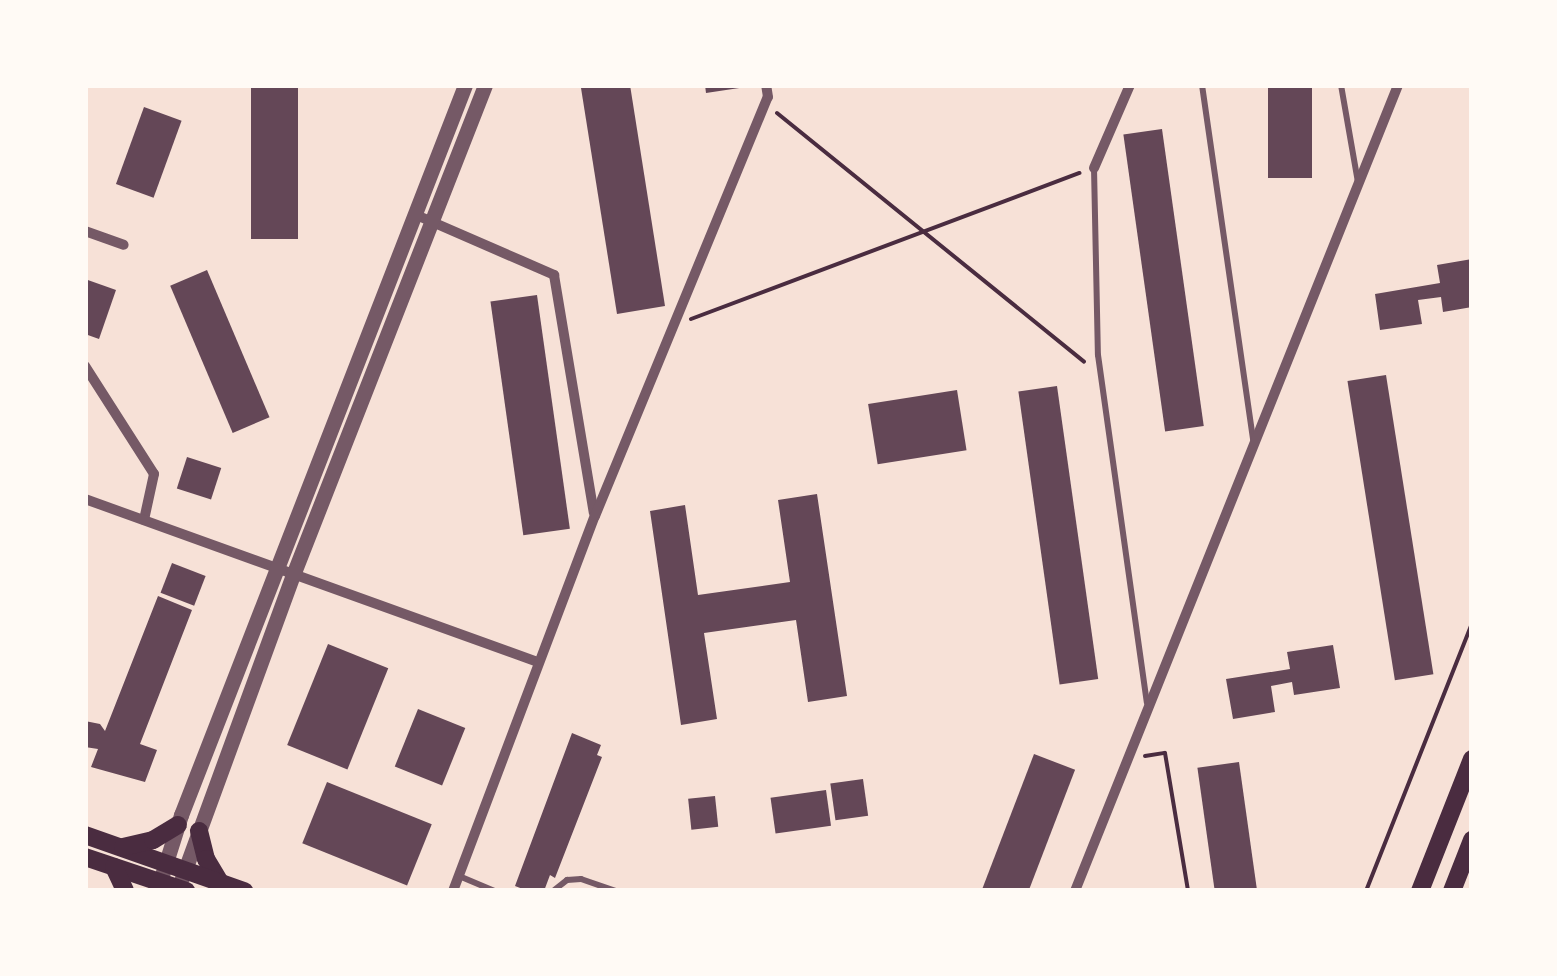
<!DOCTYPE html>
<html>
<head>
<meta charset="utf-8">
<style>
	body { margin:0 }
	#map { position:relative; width:1557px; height:976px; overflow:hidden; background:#f7e1d7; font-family:"IBM Plex Serif",serif }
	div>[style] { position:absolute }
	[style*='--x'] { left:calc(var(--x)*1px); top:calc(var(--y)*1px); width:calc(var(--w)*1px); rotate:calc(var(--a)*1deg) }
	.building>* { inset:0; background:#644757; transform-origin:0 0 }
	.path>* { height:4px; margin:-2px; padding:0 2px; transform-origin:2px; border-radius:2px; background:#4a2c40 }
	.service>* { height:6px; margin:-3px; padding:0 3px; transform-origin:3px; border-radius:3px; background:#755966 }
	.minor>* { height:10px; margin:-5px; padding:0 5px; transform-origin:5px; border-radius:5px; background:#755966 }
	.tertiary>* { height:15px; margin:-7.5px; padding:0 7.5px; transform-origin:7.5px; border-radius:7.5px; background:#755966 }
	.secondary>* { height:18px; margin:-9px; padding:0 9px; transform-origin:9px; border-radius:9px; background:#4a2c40 }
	span { translate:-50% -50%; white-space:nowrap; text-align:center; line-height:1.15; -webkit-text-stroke:8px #fffaf5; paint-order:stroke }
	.frame { position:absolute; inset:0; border:88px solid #fffaf5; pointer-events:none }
</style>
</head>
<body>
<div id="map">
	<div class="building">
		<i style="left:251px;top:85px;width:47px;height:154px"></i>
		<i style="clip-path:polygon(599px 85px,630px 85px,665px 306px,617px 314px,581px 88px)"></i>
		<i style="clip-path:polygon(705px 85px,746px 85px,746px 87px,706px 93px)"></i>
		<i style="left:1268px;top:85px;width:44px;height:93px"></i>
		<i style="left:144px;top:107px;width:40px;height:82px;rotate:20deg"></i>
		<i style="left:1162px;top:129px;width:300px;height:39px;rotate:82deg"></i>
		<i style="clip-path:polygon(1472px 259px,1472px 307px,1443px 312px,1441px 297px,1418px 300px,1422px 324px,1380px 330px,1375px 294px,1440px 283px,1437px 265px)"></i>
		<i style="left:207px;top:270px;width:160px;height:40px;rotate:67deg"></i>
		<i style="clip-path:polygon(85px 279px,116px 290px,99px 339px,85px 334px)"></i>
		<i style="left:537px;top:295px;width:236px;height:47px;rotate:82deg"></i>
		<i style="left:1386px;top:375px;width:303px;height:39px;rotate:81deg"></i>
		<i style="left:1057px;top:386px;width:296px;height:39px;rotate:82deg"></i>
		<i style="left:957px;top:390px;width:61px;height:90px;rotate:81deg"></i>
		<i style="left:187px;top:457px;width:36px;height:33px;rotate:18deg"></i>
		<i style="clip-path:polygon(817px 494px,847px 696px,808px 702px,796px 620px,704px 633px,717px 719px,681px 725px,650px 511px,685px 505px,698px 595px,790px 582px,778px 500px)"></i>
		<i style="left:172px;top:563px;width:36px;height:32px;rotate:21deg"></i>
		<i style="clip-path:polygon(158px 596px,192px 610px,140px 744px,157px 750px,145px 782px,91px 767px,98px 749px,85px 747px,85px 721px,100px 724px,105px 731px)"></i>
		<i style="left:328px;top:644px;width:65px;height:109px;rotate:22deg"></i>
		<i style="clip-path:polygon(1333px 645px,1340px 688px,1294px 695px,1292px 682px,1271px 686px,1275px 712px,1233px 719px,1226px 679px,1290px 669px,1287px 652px)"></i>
		<i style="left:418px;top:709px;width:51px;height:62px;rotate:22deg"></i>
		<i style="clip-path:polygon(572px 733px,601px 745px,597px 755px,602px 757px,555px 878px,550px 875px,544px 891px,528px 891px,515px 886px)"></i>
		<i style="left:1034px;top:754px;width:44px;height:148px;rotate:21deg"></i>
		<i style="left:1239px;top:762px;width:130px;height:42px;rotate:82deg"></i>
		<i style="left:863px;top:779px;width:37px;height:33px;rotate:82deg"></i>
		<i style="left:327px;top:782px;width:113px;height:66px;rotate:22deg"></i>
		<i style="left:826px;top:790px;width:36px;height:56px;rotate:82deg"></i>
		<i style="left:715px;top:796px;width:31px;height:27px;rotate:84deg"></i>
	</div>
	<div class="path">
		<i style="--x:777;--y:113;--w:395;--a:39"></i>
		<i style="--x:691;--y:319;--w:415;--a:-20.6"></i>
		<i style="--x:1145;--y:756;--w:20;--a:-9"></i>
		<i style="--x:1165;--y:753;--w:140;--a:80.5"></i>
		<i style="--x:1366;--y:891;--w:288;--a:-68.4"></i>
	</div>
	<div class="service">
		<i style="--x:1202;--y:85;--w:359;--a:81.8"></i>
		<i style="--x:1341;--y:85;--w:98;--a:80.1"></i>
		<i style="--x:1094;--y:168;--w:187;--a:88.8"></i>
		<i style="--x:1098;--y:355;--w:351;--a:82"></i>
		<i style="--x:459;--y:876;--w:38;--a:23"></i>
		<i style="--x:553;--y:891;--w:18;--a:-38"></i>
		<i style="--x:567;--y:880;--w:14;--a:-4"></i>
		<i style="--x:581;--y:879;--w:37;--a:19"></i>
	</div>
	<div class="minor">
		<i style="--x:1094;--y:168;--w:90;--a:-66.6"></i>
		<i style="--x:414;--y:214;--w:153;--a:23.5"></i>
		<i style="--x:554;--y:275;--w:241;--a:80.5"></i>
		<i style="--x:85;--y:231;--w:41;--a:19.7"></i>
		<i style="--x:85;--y:366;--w:128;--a:57.4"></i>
		<i style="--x:154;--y:474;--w:47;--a:102.3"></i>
		<i style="--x:85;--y:499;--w:480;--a:19.8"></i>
		<i style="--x:453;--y:891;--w:401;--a:-69.3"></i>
		<i style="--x:595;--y:516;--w:453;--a:-67.6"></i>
		<i style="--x:768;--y:97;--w:12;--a:-99"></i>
		<i style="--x:1075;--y:891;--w:868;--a:-68.16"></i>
	</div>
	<div class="tertiary">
		<i style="--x:182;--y:878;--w:323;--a:-69.9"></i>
		<i style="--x:293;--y:575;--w:526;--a:-68.6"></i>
		<i style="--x:157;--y:891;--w:80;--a:-72.5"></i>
		<i style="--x:181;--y:815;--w:783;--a:-68.74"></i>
	</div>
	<div class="secondary">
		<i style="--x:199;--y:831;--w:29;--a:76"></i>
		<i style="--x:206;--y:859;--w:27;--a:59"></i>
		<i style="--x:85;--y:835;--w:169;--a:19.4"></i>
		<i style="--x:123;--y:847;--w:31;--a:-13"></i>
		<i style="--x:153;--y:840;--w:29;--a:-31"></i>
		<i style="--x:85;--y:857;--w:107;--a:18.6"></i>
		<i style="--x:114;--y:867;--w:26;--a:65"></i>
		<i style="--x:1420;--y:891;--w:142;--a:-68.5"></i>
		<i style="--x:1452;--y:891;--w:55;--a:-68.6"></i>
	</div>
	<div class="frame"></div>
</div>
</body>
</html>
